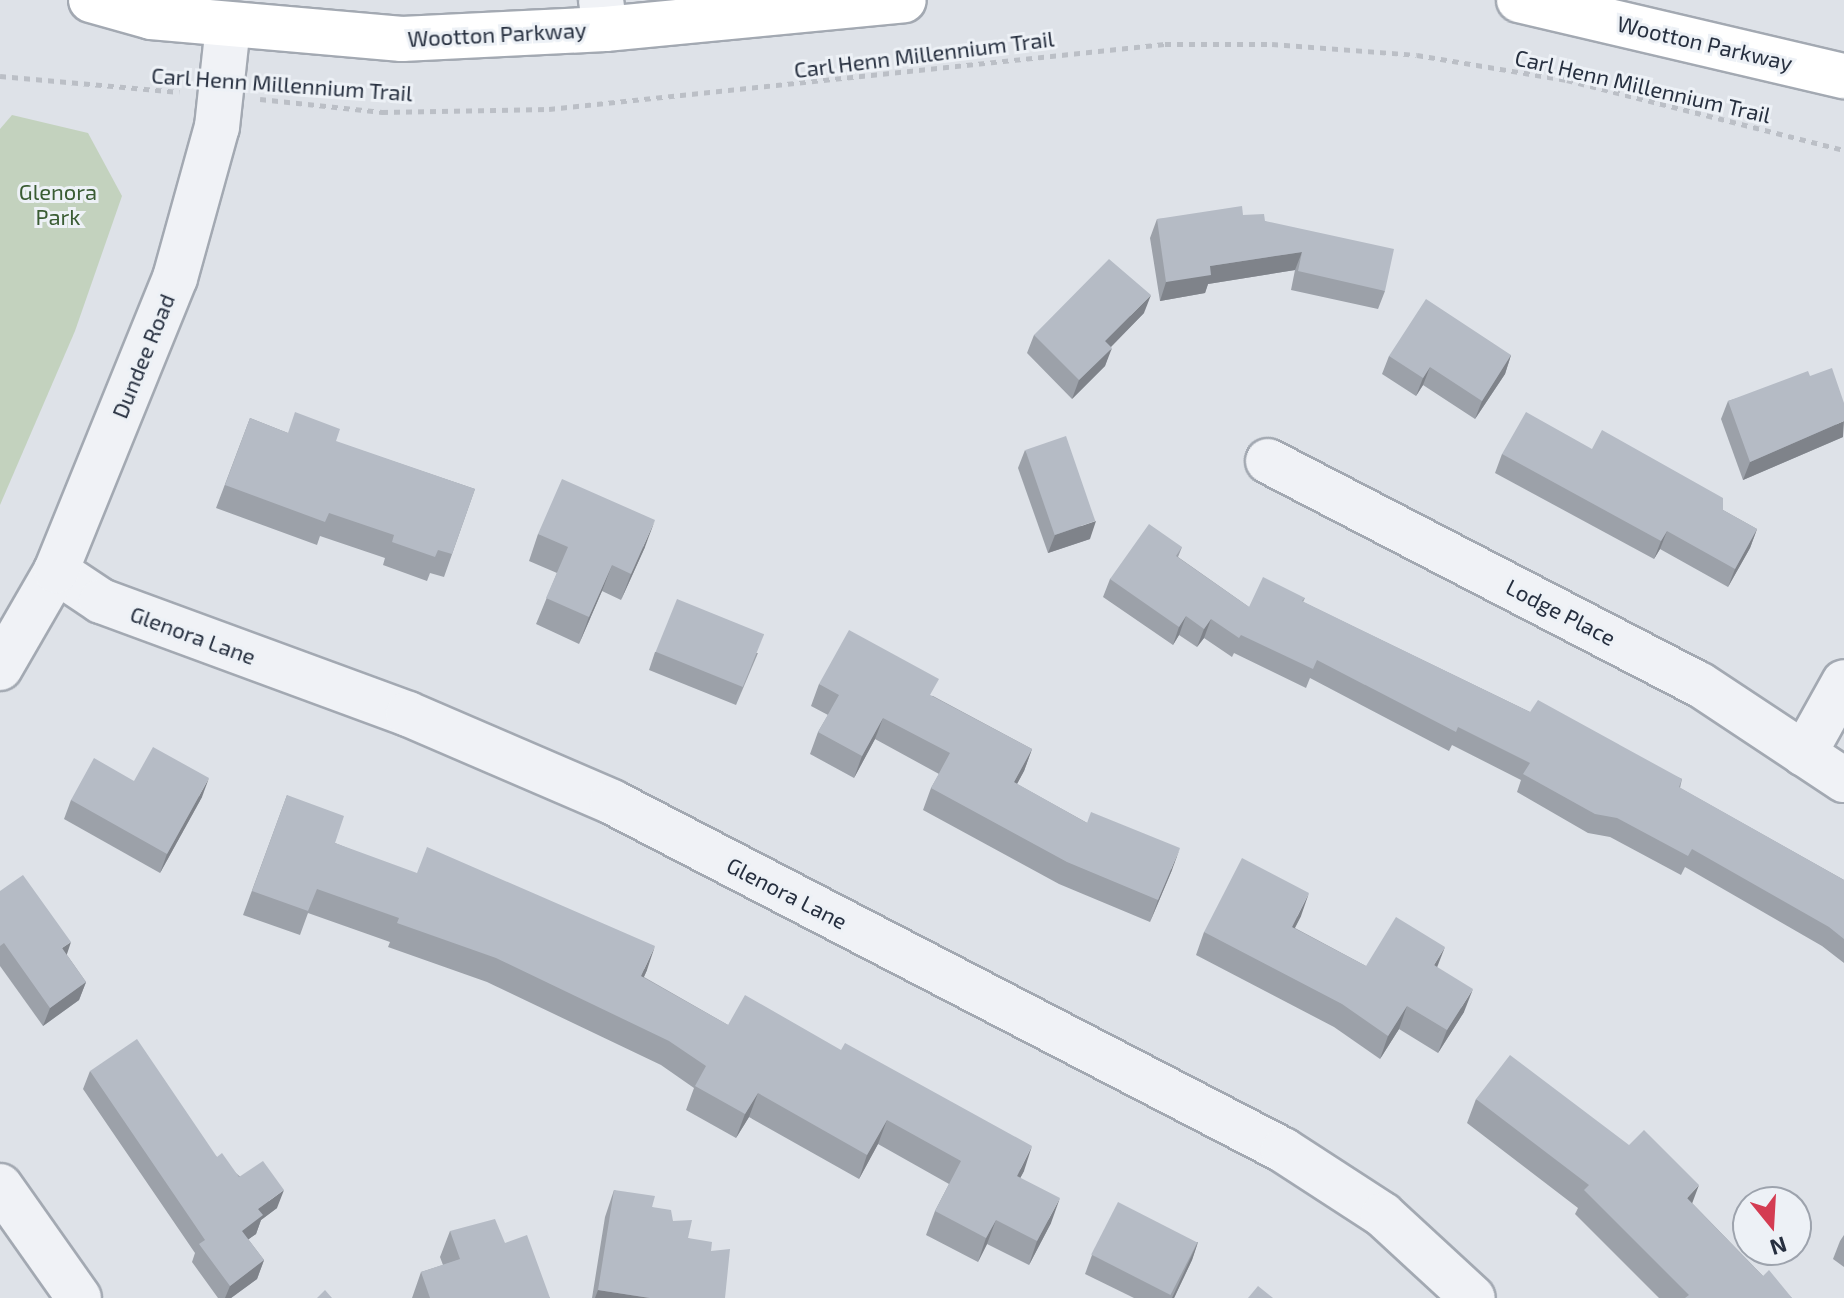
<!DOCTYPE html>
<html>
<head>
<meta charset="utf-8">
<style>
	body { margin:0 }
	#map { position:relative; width:1844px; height:1298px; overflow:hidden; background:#dee2e8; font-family:"Exo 2",sans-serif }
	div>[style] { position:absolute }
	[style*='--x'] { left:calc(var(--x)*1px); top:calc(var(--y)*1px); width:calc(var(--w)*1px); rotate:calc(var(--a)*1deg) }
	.green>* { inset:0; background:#c3d2be }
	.path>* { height:5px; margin-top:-2.5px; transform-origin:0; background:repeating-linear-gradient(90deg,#bbbfc6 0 6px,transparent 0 12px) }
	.roads { filter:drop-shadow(2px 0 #a3a9b2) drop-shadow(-2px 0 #a3a9b2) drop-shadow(0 2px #a3a9b2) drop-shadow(0 -2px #a3a9b2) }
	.minor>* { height:44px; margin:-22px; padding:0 22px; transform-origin:22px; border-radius:22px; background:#f0f2f6 }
	.major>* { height:44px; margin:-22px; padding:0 22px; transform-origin:22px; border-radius:22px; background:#fff }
	.wall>* { inset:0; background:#9ca1a9 }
	.shaded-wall>* { inset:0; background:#7f838a }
	.building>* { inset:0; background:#b5bbc5; transform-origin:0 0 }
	span { translate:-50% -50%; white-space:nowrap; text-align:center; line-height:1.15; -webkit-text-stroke:6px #edf1f6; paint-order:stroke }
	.street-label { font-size:22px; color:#262f3f }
	.park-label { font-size:22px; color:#3a5c33 }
	.north { position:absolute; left:1732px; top:1186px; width:80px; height:80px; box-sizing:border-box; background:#edf1f6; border:2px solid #9da3ad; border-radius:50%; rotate:162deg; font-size:22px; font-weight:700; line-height:32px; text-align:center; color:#262f3f }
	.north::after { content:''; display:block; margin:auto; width:28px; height:36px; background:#d43c52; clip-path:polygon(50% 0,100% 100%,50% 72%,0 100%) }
</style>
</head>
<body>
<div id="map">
	<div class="green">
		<i style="clip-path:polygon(12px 115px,88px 133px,122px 196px,75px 331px,0 505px,0 129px)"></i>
	</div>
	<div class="path">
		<i style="--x:0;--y:76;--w:180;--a:5.1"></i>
		<i style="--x:260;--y:99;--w:123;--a:6.1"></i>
		<i style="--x:382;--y:112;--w:167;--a:-1"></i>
		<i style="--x:549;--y:109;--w:619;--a:-6.02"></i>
		<i style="--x:1165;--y:44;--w:107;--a:0"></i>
		<i style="--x:1272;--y:44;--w:145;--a:4.3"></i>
		<i style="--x:1417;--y:55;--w:152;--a:9.5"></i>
		<i style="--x:1567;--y:80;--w:286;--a:14.2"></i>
	</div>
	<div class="roads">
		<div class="minor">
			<i style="--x:601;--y:0;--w:29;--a:82"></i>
			<i style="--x:1268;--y:461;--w:485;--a:27.4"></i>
			<i style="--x:1699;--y:684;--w:174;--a:33.5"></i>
			<i style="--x:56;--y:571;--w:54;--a:33.7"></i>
			<i style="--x:101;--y:601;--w:327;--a:20.2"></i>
			<i style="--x:408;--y:714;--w:222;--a:23.3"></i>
			<i style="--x:612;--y:802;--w:756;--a:27.41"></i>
			<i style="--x:1283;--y:1150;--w:119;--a:33"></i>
			<i style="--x:1383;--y:1215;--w:122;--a:42.7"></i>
			<i style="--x:0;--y:668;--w:112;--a:-60"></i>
			<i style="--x:56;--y:571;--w:316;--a:-67.9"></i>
			<i style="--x:175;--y:278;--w:157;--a:-74.5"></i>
			<i style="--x:217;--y:127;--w:102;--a:-83.8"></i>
			<i style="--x:1804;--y:754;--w:82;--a:-60.9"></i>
			<i style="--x:0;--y:1186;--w:137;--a:54.8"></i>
		</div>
		<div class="major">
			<i style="--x:91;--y:0;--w:62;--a:15.8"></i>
			<i style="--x:151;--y:17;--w:252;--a:5"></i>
			<i style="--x:402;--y:39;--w:203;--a:-2.8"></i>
			<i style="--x:605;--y:29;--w:300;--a:-5.5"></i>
			<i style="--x:1519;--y:0;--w:334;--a:13.2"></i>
		</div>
	</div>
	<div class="wall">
		<i style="clip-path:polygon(1243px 215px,1265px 221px,1385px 291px,1378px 309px,1291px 290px,1295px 270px,1208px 284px,1205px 293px,1160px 301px,1150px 238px,1157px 219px)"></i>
		<i style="clip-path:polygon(1144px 313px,1111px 347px,1105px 366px,1072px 399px,1027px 353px,1034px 335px)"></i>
		<i style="clip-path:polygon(1511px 355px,1505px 374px,1475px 419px,1423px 385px,1416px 396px,1382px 374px,1389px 356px)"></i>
		<i style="clip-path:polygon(1810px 376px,1843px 437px,1743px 480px,1721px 419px,1728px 401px)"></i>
		<i style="clip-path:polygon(250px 418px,288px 433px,336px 442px,475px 489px,444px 577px,430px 573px,427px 581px,383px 565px,385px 558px,320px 536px,317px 545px,216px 508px)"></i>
		<i style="clip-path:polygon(1592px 449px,1723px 510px,1757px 529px,1750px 548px,1728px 587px,1660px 549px,1654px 559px,1495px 473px,1502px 454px)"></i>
		<i style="clip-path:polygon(1025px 450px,1090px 539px,1048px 553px,1018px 468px)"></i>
		<i style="clip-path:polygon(538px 534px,645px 547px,621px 600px,602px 591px,579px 644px,536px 624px,557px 573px,529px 561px)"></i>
		<i style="clip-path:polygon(1182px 547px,1178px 557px,1249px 607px,1305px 598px,1303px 602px,1530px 712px,1682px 779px,1680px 788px,1844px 880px,1844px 963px,1822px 946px,1685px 867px,1681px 875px,1610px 837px,1588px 833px,1517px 792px,1521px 780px,1452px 745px,1449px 751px,1310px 678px,1306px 688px,1234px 653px,1232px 657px,1204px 638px,1197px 647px,1179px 635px,1173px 645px,1103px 597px,1110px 579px)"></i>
		<i style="clip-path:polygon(655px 652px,758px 653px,736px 705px,649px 670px)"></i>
		<i style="clip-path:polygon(819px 684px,933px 696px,1032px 749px,1024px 771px,1017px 784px,1172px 870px,1150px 922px,1059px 884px,923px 810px,931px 788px,939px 774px,875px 739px,854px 778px,810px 754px,818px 732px,828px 715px,811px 706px)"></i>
		<i style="clip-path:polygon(134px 781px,202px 797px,160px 873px,64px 819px,71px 800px)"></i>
		<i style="clip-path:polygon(287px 795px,335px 843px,647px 970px,644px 977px,728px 1025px,1024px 1171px,1020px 1178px,1051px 1223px,1029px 1265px,987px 1244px,978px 1262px,926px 1235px,935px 1211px,949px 1184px,878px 1144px,859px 1179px,749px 1117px,736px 1138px,686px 1110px,694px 1088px,661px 1065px,487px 982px,388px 947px,390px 942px,308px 913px,300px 935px,243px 915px)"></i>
		<i style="clip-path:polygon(0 891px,67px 955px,86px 982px,79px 1000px,43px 1026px,0 966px)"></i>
		<i style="clip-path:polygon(1301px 916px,1295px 928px,1366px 966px,1437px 967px,1464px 1012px,1438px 1053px,1399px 1029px,1380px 1059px,1334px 1027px,1196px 955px,1204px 932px)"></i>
		<i style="clip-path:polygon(90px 1071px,217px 1157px,277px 1208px,261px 1220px,256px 1234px,248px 1239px,264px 1260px,257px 1279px,231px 1298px,218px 1298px,192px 1262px,195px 1253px,83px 1089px)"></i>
		<i style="clip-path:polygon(1476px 1099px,1692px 1203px,1763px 1276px,1792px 1298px,1659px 1298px,1575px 1214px,1578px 1208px,1467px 1123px)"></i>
		<i style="clip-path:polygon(614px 1190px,652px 1207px,673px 1221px,688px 1238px,711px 1251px,725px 1298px,592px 1298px,605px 1217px)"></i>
		<i style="clip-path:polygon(450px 1231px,505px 1243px,550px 1298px,412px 1298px,421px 1272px,443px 1265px,440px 1257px)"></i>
		<i style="clip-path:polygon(1844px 1235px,1844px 1267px,1833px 1259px,1840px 1241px)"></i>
		<i style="clip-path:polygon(1198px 1242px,1192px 1260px,1174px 1298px,1134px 1298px,1085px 1274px,1092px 1255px)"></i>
	</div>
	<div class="shaded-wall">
		<i style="clip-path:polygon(1302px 252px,1295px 270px,1208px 284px,1205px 293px,1160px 301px,1166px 282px,1210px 266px)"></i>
		<i style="clip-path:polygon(1151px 295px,1144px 313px,1098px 360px,1105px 341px)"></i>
		<i style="clip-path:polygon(1112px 348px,1105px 366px,1072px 399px,1079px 380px)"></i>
		<i style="clip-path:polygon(1511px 355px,1505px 374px,1475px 419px,1482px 401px)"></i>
		<i style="clip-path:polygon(1430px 367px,1423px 385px,1416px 396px,1423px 378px)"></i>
		<i style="clip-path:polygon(1844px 421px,1843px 437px,1743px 480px,1750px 462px)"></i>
		<i style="clip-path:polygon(655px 520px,645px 547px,621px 600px,631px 574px)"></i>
		<i style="clip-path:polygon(1096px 521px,1090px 539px,1048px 553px,1055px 535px)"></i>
		<i style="clip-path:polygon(1757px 529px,1750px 548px,1728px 587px,1735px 569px)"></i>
		<i style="clip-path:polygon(1667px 531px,1660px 549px,1654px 559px,1661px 541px)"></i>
		<i style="clip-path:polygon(612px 565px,602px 591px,579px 644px,589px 617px)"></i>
		<i style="clip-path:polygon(1186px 616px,1179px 635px,1173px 645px,1179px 627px)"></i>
		<i style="clip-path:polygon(1211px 619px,1204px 638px,1197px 647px,1204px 629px)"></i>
		<i style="clip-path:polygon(883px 718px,875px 739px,854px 778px,862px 756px)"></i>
		<i style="clip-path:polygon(1032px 749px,1024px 771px,1006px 804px,1014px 782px)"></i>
		<i style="clip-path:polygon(209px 778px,202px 797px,160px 873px,167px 854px)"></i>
		<i style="clip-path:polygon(1180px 848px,1172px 870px,1150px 922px,1158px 900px)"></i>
		<i style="clip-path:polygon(1309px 893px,1301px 916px,1283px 950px,1292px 927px)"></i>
		<i style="clip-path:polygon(71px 942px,65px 960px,62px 948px)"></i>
		<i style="clip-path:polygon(655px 946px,647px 970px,633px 1000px,641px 976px)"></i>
		<i style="clip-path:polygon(1445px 947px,1436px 970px,1434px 965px)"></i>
		<i style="clip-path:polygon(86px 982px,79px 1000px,43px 1026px,50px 1008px)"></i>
		<i style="clip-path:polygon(1473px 989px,1464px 1012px,1438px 1053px,1447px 1030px)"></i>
		<i style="clip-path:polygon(1407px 1006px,1399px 1029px,1380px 1059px,1388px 1036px)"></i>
		<i style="clip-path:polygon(758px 1093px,749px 1117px,736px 1138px,745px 1114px)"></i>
		<i style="clip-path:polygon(887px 1120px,878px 1144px,859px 1179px,867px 1155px)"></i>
		<i style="clip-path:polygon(1032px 1146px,1024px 1171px,1008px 1201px,1017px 1176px)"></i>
		<i style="clip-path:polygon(1699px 1185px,1690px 1209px,1687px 1198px)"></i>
		<i style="clip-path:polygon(284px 1190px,277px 1208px,261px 1220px,256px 1234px,235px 1249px,242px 1231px,258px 1209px)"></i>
		<i style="clip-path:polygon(1060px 1198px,1051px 1223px,1029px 1265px,1037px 1241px)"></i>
		<i style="clip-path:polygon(996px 1220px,987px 1244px,978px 1262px,986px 1238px)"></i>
		<i style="clip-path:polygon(1198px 1242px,1192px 1260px,1174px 1298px,1172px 1298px)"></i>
		<i style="clip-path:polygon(264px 1260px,257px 1279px,231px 1298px,225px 1298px,230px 1286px)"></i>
		<i style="clip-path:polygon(598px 1290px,650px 1298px,595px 1298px)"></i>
	</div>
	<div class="building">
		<i style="clip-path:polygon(1242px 206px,1243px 215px,1264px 214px,1265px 221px,1394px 249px,1385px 291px,1298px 271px,1302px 252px,1210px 266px,1211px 275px,1166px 282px,1157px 219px)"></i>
		<i style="clip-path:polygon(1109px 259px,1151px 295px,1105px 341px,1112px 348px,1079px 380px,1034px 335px)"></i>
		<i style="clip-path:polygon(1426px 299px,1511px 355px,1482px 401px,1430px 367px,1423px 378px,1389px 356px)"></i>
		<i style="clip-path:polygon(1832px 368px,1844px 403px,1844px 421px,1750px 462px,1728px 401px,1808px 371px,1810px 376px)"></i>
		<i style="clip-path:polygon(295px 412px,340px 429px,336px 441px,475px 489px,452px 554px,438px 550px,435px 557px,392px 542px,394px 535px,329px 513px,325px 522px,225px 485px,250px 418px,288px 433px)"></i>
		<i style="clip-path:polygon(1526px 412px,1592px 449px,1602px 430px,1723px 498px,1723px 510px,1757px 529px,1735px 569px,1667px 531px,1661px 541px,1502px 454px)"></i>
		<i style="left:1066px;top:436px;width:90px;height:43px;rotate:71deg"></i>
		<i style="clip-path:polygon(562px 479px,655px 520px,631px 574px,612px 565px,589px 617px,546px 598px,568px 547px,538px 534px)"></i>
		<i style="clip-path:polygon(1149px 524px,1182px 547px,1176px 556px,1249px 607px,1263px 577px,1305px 598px,1302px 601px,1530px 712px,1538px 700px,1682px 779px,1679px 787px,1844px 880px,1844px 939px,1829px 927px,1692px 849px,1688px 856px,1617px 818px,1595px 814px,1523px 774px,1530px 763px,1458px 727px,1456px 732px,1317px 660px,1313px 669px,1241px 635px,1239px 638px,1211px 619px,1204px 629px,1186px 616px,1179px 627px,1110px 579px)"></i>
		<i style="left:677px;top:599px;width:94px;height:57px;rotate:22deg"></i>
		<i style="clip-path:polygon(849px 630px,939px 679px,930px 695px,1032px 749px,1014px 782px,1087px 823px,1091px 812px,1180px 848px,1158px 900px,1067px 862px,931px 788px,950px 753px,883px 718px,862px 756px,818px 732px,839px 695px,819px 684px)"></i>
		<i style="clip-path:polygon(153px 747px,209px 778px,167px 854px,71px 800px,94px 758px,134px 781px)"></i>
		<i style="clip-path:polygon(287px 795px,344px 816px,335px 843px,417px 873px,427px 847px,655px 946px,641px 976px,728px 1025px,745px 995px,841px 1050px,845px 1043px,1032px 1146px,1017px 1176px,1060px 1198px,1037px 1241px,996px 1220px,986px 1238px,935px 1211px,961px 1161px,887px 1120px,867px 1155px,758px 1093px,745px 1114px,695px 1086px,706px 1066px,669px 1041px,496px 958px,397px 923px,399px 918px,317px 889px,308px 911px,252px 891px)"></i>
		<i style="clip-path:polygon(1242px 858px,1309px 893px,1292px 927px,1366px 966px,1396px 917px,1445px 947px,1434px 965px,1473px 989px,1447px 1030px,1407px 1006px,1388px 1036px,1342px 1004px,1204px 932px)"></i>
		<i style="clip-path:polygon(23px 875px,71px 942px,62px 948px,86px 982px,50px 1008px,4px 943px,0 946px,0 891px)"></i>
		<i style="clip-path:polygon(137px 1039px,217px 1157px,222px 1153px,239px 1177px,263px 1161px,284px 1190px,258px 1209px,263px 1215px,242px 1231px,264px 1260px,230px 1286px,199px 1244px,205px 1240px,90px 1071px)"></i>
		<i style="clip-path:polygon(1510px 1055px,1629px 1145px,1644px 1130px,1699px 1185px,1687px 1198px,1763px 1276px,1769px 1270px,1792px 1298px,1685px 1298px,1689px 1295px,1584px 1190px,1589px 1185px,1476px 1099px)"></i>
		<i style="clip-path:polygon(614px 1190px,655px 1196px,652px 1207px,671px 1210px,673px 1221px,692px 1220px,688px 1238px,712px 1242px,711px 1251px,730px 1249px,725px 1298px,650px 1298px,598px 1290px)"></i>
		<i style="left:1118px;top:1202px;width:89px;height:59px;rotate:27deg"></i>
		<i style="clip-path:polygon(495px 1219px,505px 1243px,527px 1235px,550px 1298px,430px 1298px,421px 1272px,460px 1259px,450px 1231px)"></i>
		<i style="clip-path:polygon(1258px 1286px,1273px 1298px,1248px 1298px)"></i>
		<i style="clip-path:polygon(325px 1290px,332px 1298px,317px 1298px)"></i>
	</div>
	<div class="street-label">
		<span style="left:497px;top:34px;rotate:-3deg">Wootton Parkway</span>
		<span style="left:1705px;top:43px;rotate:13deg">Wootton Parkway</span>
		<span style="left:924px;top:54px;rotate:-7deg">Carl Henn Millennium Trail</span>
		<span style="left:282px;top:84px;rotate:4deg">Carl Henn Millennium Trail</span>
		<span style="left:1643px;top:86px;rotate:13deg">Carl Henn Millennium Trail</span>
		<span style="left:143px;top:356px;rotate:-68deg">Dundee Road</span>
		<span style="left:1561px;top:612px;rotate:27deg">Lodge Place</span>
		<span style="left:193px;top:635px;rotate:20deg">Glenora Lane</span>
		<span style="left:787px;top:893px;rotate:27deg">Glenora Lane</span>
	</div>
	<div class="park-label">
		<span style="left:58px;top:204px">Glenora<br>Park</span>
	</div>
	<div class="north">N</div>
</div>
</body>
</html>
